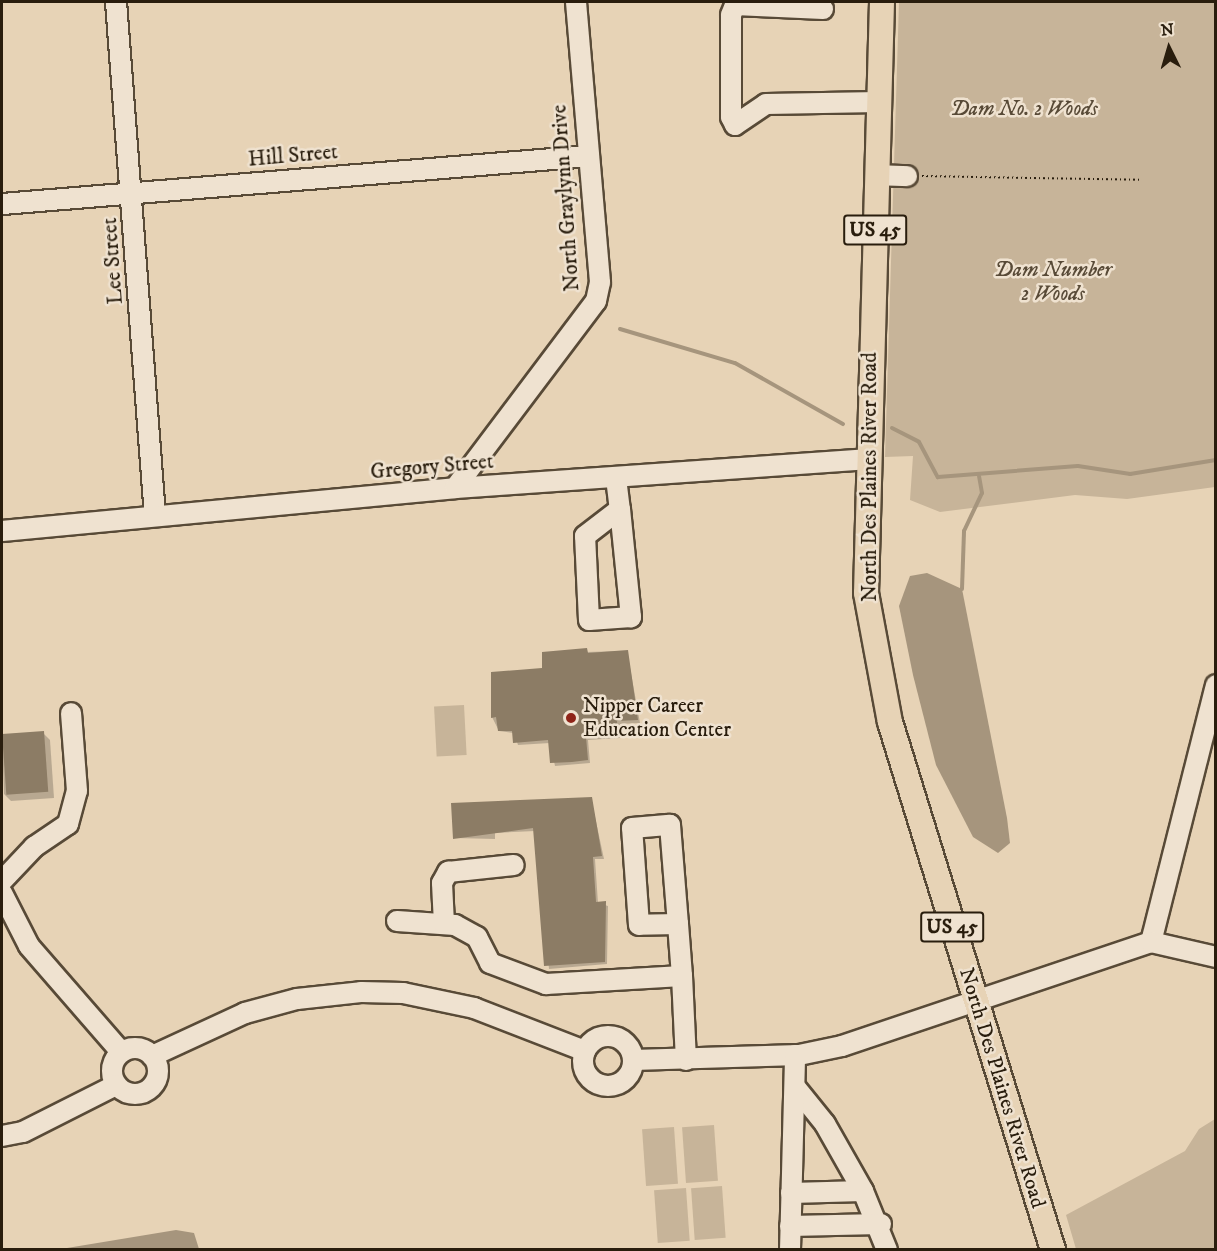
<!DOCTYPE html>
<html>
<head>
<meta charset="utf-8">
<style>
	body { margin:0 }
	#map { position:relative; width:1217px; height:1251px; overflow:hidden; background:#e7d3b6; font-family:"IM FELL DW Pica",serif }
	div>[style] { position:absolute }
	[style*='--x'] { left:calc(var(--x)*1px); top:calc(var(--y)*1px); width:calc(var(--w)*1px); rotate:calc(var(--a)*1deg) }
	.green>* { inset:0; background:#c7b499; transform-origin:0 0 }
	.water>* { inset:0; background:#a6957d }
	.shadow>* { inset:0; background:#0003 }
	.stream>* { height:4px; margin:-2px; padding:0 2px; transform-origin:2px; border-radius:2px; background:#a6957d }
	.building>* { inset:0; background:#8c7c65; transform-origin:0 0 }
	.path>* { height:2px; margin-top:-1px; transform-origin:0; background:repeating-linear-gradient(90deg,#291d0d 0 1.5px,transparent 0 4.5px) }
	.roads { filter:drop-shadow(2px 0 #584a37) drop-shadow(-2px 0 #584a37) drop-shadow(0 2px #584a37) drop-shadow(0 -2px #584a37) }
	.minor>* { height:20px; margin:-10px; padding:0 10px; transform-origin:10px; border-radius:10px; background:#efe2d0 }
	.minor>.ring { margin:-10px; padding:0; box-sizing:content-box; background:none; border:20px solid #efe2d0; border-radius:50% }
	.major>* { height:24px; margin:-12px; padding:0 12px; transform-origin:12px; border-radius:12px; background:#e7d3b6 }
	.dots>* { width:16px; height:16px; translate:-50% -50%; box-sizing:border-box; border:3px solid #efe2d0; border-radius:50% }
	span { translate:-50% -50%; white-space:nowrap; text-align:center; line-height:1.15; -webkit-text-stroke:5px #efe2d0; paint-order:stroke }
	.shield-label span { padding:2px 4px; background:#efe2d0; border:2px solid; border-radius:4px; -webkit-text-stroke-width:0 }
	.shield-label { font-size:20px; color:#291d0d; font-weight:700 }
	.park-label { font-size:21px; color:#584a37; font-style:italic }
	.street-label { font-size:21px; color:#291d0d }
	.poi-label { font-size:21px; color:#291d0d }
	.left { translate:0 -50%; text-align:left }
	.frame { position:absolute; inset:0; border:3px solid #291d0d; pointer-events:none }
	.north { position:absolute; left:1139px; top:18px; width:60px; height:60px; -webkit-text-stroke:4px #efe2d0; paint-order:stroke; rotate:355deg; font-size:16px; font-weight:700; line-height:24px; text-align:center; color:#291d0d }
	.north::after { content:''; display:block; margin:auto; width:21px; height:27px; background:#291d0d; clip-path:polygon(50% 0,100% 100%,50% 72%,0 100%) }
</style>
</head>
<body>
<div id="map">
	<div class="green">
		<i style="clip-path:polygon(899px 2px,1215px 2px,1215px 487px,1127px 499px,1075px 495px,940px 512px,910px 500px,913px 456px,885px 457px)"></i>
		<i style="left:464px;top:705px;width:50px;height:30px;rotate:87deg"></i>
		<i style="clip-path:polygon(1215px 1119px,1215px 1249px,1076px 1249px,1066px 1215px,1185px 1151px,1199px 1129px)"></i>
		<i style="left:714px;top:1125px;width:56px;height:32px;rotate:86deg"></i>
		<i style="left:674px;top:1127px;width:57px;height:32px;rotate:86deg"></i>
		<i style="left:722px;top:1186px;width:52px;height:31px;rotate:86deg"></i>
		<i style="left:686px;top:1188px;width:53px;height:32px;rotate:86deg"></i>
	</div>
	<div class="water">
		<i style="clip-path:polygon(927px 573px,962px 589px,1007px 818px,1010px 843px,998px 853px,973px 837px,936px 765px,913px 675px,899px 606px,910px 576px)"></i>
		<i style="clip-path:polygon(176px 1230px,194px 1233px,199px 1249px,61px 1249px)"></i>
	</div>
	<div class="shadow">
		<i style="clip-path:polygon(627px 651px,640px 723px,620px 724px,620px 738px,588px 740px,590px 763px,555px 766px,550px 743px,518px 745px,514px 733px,499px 731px,492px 717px,544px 670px,543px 653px)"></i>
		<i style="clip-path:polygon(43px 733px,50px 740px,54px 798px,11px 801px,4px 794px,2px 736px)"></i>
		<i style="clip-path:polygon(591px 798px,604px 859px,595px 859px,598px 903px,608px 906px,607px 964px,549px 969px,535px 831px,495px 833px,495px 839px,455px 838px)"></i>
	</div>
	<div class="stream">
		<i style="--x:620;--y:329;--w:120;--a:16.5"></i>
		<i style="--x:735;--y:363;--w:124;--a:29.5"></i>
		<i style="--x:892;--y:428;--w:30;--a:27"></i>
		<i style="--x:919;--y:442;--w:40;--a:62"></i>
		<i style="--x:938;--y:477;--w:140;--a:-4.5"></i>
		<i style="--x:1078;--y:466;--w:53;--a:8.7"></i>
		<i style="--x:1130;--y:474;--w:87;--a:-9.2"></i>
		<i style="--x:962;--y:589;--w:58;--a:-88"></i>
		<i style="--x:964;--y:531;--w:42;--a:-64.7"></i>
		<i style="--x:982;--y:493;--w:17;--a:-100"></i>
	</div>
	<div class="building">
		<i style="clip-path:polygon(587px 648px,588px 653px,628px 650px,638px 720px,617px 721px,618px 735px,586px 737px,588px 760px,572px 762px,550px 763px,548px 740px,513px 743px,512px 731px,498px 731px,496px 717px,491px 718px,491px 672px,542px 668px,542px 652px)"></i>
		<i style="left:44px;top:731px;width:61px;height:42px;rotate:86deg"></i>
		<i style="clip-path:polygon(592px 797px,602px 856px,593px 857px,596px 902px,606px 901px,605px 962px,544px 966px,533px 828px,453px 839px,451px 803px)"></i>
	</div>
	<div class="path">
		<i style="--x:922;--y:176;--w:220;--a:1"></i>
	</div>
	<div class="roads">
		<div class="minor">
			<i style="--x:116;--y:2;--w:515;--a:85.66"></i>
			<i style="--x:823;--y:9;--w:88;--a:-177.4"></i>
			<i style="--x:735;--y:5;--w:11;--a:112"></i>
			<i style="--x:731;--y:15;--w:102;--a:90"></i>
			<i style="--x:731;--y:117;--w:9;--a:63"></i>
			<i style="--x:735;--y:125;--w:37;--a:-34"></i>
			<i style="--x:766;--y:104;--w:113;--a:-1"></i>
			<i style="--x:876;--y:175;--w:31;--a:2"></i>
			<i style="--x:2;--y:204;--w:589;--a:-4.67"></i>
			<i style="--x:616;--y:478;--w:31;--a:83"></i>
			<i style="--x:620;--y:509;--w:109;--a:84.2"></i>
			<i style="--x:631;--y:617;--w:42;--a:175.9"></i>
			<i style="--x:589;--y:620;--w:84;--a:-92.7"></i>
			<i style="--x:585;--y:536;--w:44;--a:-37.6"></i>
			<i style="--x:455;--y:488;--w:234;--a:-53"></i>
			<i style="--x:596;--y:301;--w:19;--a:-78"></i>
			<i style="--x:600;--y:282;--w:281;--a:-94.9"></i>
			<i style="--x:2;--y:531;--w:455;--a:-5.4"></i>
			<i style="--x:455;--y:488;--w:413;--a:-4"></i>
			<i style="--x:2;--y:881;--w:47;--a:-46.7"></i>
			<i style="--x:34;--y:847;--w:41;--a:-34.1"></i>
			<i style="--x:68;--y:824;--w:34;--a:-75"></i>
			<i style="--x:77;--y:791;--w:78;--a:-94.4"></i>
			<i style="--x:2;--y:893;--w:59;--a:63"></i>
			<i style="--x:29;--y:946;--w:140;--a:49"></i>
			<i style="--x:397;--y:921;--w:58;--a:3.9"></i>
			<i style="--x:455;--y:925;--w:25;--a:29"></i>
			<i style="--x:477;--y:937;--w:29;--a:63"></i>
			<i style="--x:490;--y:963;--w:60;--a:20.6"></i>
			<i style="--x:546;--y:984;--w:136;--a:-3.4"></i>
			<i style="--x:444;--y:924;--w:41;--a:-92.8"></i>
			<i style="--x:442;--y:883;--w:13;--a:-61"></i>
			<i style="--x:448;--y:872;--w:66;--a:-6.1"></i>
			<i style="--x:678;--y:924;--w:39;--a:179"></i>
			<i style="--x:639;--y:925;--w:97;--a:-94.1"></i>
			<i style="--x:632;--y:828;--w:38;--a:-5"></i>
			<i style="--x:670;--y:825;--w:99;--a:85.4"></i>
			<i style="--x:678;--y:924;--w:52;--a:85.6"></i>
			<i style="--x:682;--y:976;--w:84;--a:87.3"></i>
			<i style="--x:1151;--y:942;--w:265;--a:-75.8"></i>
			<i class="ring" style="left:583px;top:1036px;width:30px;height:30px"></i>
			<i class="ring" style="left:112px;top:1048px;width:26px;height:26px"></i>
			<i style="--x:152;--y:1056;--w:102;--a:-24.8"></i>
			<i style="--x:245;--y:1013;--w:54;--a:-15.1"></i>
			<i style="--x:297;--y:999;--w:64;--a:-6.2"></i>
			<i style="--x:361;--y:992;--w:42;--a:1.4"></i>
			<i style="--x:403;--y:993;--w:73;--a:11.9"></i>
			<i style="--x:474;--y:1008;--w:119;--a:21.2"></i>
			<i style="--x:633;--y:1060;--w:166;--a:-1.7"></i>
			<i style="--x:799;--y:1055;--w:44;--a:-11.8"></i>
			<i style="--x:842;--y:1046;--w:326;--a:-18.6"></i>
			<i style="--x:1151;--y:942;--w:67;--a:13"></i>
			<i style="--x:796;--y:1088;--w:46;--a:51.1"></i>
			<i style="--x:825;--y:1124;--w:77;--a:60.4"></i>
			<i style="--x:863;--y:1191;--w:64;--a:67.9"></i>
			<i style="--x:2;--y:1136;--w:21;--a:-11"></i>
			<i style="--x:23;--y:1132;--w:104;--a:-26.8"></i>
			<i style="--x:791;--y:1193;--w:72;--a:-1.6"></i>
			<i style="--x:790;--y:1226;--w:91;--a:-1.3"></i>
			<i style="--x:790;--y:1250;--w:195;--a:-88.5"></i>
		</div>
		<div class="major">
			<i style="--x:882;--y:2;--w:591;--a:91.55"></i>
			<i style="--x:866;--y:593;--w:131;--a:79.5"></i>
			<i style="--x:890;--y:722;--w:553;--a:72.84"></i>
		</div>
	</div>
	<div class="dots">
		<i style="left:571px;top:718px;background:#8f2418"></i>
	</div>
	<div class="shield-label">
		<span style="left:875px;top:230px">US 45</span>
		<span style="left:952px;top:927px">US 45</span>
	</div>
	<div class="park-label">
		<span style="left:1024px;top:109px">Dam No. 2 Woods</span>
		<span style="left:1053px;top:282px">Dam Number<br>2 Woods</span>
	</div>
	<div class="street-label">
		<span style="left:293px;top:156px;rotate:-5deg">Hill Street</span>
		<span style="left:566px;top:198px;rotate:-94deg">North Graylynn Drive</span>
		<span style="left:113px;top:261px;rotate:-94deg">Lee Street</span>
		<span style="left:432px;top:467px;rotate:-5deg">Gregory Street</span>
		<span style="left:870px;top:477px;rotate:-90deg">North Des Plaines River Road</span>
		<span style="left:1002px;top:1088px;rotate:73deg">North Des Plaines River Road</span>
	</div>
	<div class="poi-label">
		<span class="left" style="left:583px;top:718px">Nipper Career<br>Education Center</span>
	</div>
	<div class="frame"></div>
	<div class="north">N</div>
</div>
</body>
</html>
